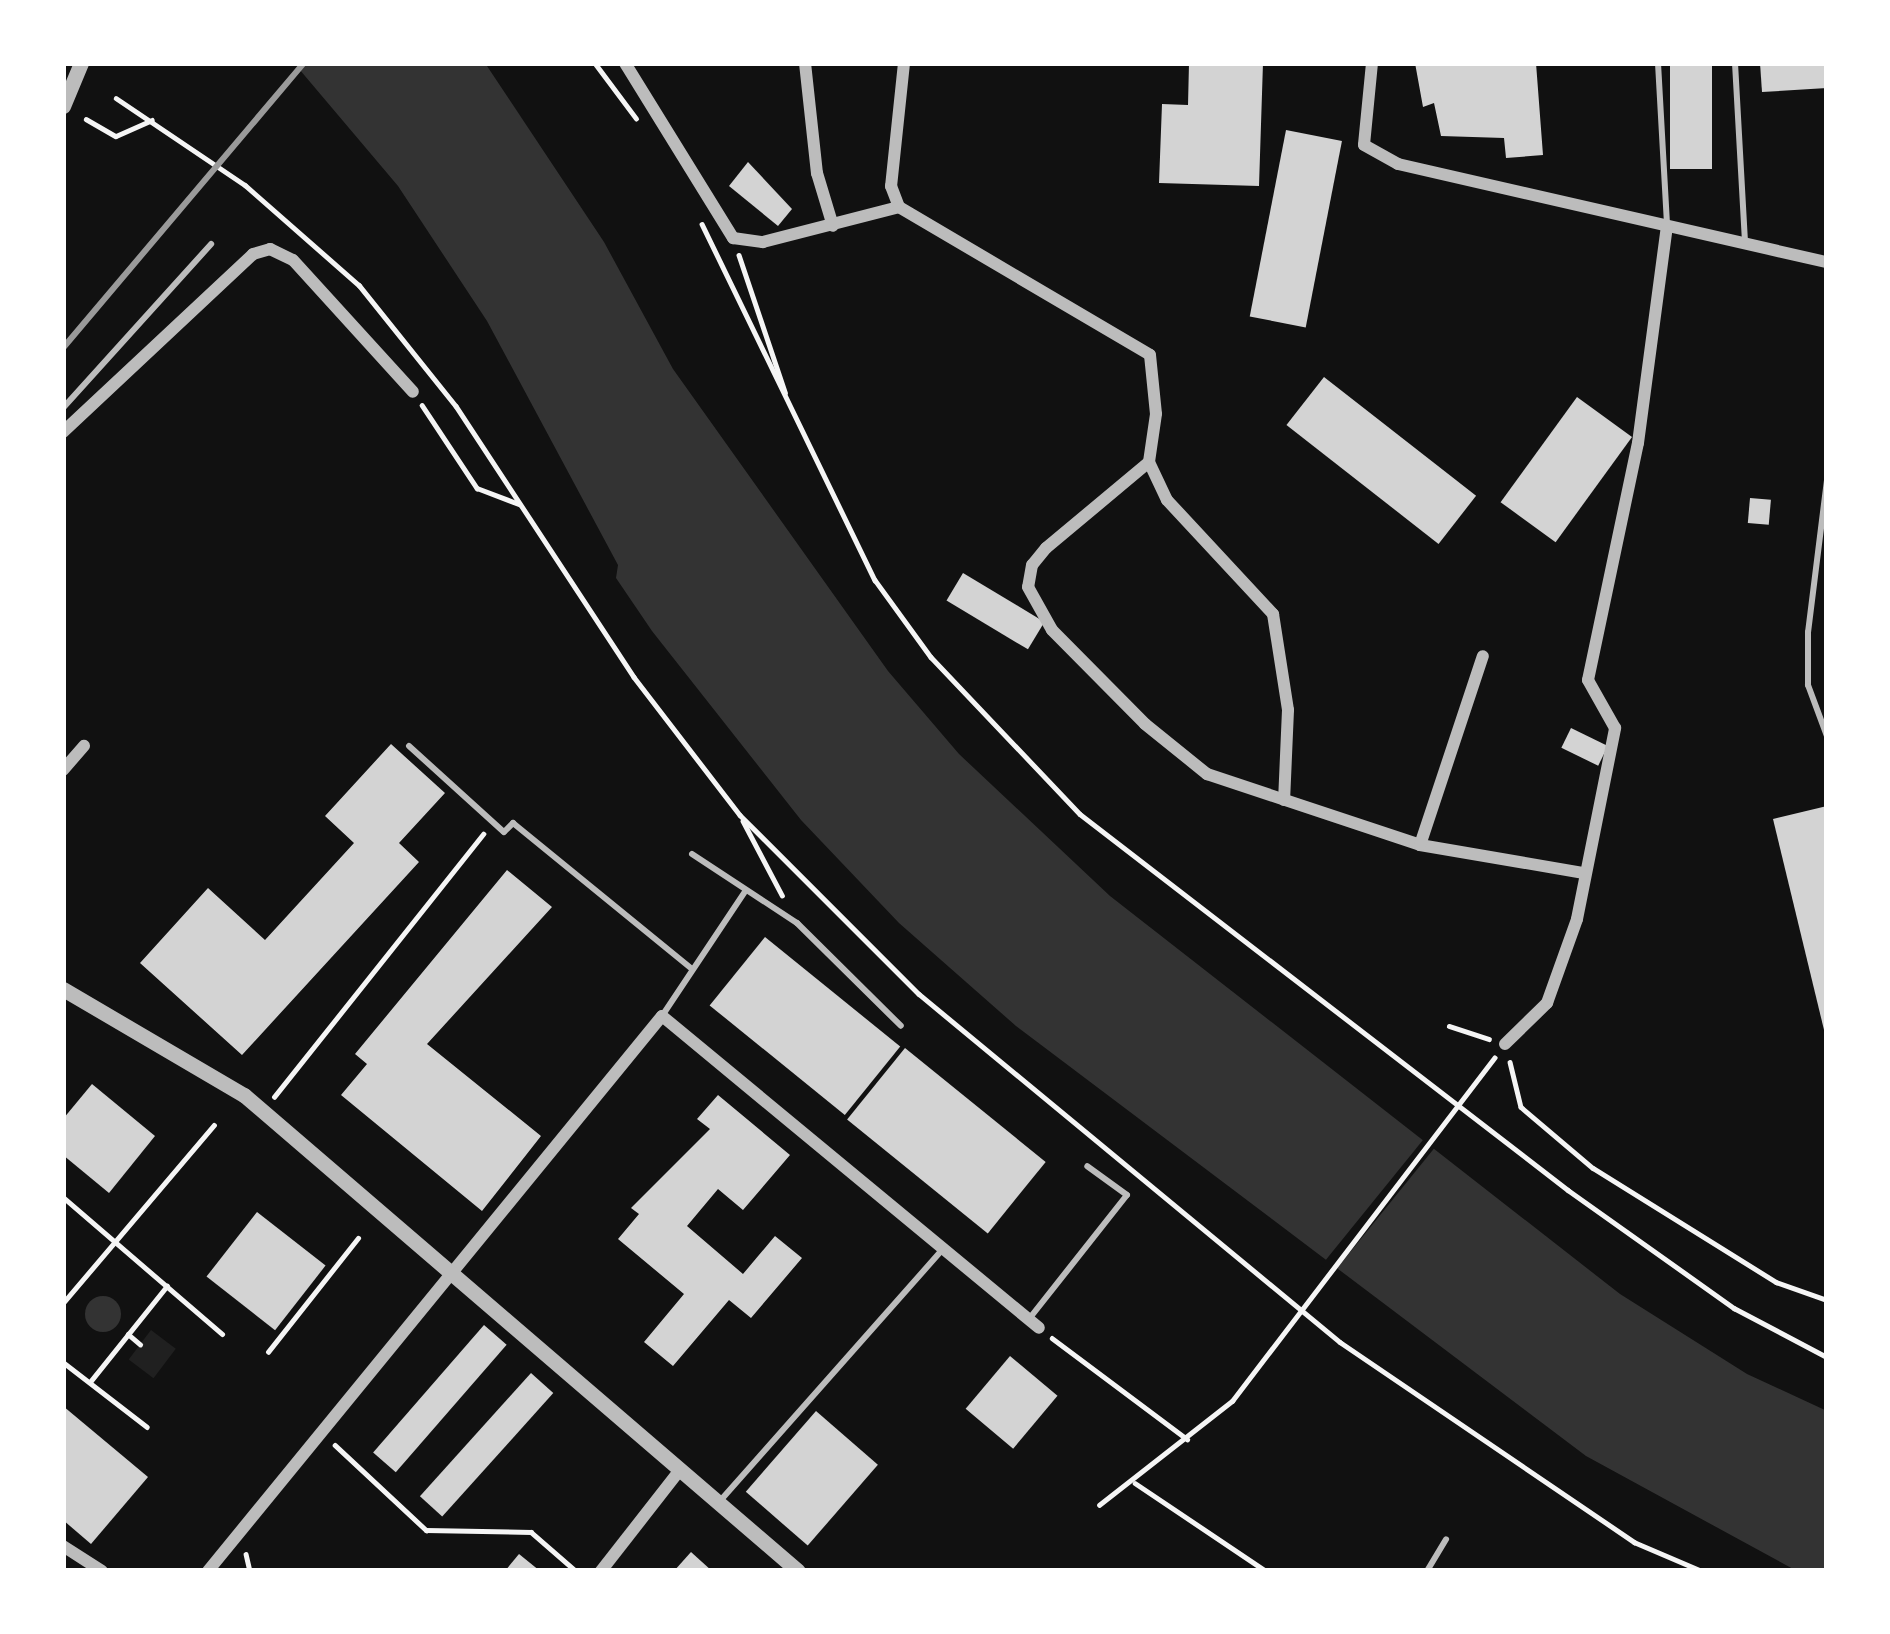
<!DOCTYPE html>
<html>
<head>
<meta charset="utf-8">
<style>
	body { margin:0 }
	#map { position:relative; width:1890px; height:1634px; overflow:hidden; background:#111; font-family:"PT Sans Narrow",sans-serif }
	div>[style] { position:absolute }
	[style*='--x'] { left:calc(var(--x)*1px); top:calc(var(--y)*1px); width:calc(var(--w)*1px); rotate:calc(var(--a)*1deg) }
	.green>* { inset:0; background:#202020; transform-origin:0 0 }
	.water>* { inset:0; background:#333 }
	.round { border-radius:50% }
	.pier>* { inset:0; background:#111; transform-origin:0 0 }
	.building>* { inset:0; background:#d3d3d3; transform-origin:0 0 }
	.path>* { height:4.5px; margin:-2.25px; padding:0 2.25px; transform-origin:2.25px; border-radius:2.25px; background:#f5f5f5 }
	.service>* { height:6px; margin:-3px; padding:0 3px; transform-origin:3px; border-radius:3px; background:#bcbcbc }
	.minor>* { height:12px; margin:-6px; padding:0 6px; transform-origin:6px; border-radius:6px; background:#bcbcbc }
	.tertiary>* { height:15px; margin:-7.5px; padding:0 7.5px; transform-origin:7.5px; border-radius:7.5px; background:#bcbcbc }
	.rail>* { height:6px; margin:-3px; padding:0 3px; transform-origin:3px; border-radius:3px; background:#9a9a9a }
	span { translate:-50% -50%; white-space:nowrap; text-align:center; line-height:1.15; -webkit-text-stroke:12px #fff; paint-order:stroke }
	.frame { position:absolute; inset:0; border:66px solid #fff; pointer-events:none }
</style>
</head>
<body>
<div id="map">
	<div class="green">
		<i style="left:151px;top:1330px;width:31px;height:37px;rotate:37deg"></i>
	</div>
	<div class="water">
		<i style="clip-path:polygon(294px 63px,485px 63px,604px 242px,673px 369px,888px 671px,959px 754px,1110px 896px,1620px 1294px,1747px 1374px,1827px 1411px,1827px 1571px,1795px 1570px,1586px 1456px,1016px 1026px,899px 923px,801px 820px,652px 631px,616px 578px,618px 565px,487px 321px,398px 186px)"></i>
		<i class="round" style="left:85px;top:1296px;width:36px;height:36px"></i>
	</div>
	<div class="pier">
		<i style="left:1427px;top:1135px;width:14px;height:168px;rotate:39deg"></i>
	</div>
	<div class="building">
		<i style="clip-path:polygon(1189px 63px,1263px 63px,1259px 186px,1159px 183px,1162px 104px,1188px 105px)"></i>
		<i style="clip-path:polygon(1415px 63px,1536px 63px,1543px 155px,1506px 158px,1504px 138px,1441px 136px,1434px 103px,1423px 107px)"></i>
		<i style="left:1670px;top:63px;width:42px;height:106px"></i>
		<i style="clip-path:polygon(1760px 63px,1827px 63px,1827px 88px,1762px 92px)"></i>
		<i style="left:1286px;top:130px;width:57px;height:190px;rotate:11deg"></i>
		<i style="clip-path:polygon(748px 162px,792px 209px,778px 226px,729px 186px)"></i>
		<i style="left:1324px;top:377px;width:193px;height:61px;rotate:38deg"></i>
		<i style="left:1577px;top:397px;width:68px;height:130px;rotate:36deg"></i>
		<i style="left:1750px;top:498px;width:21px;height:25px;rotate:5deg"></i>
		<i style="left:963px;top:573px;width:95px;height:32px;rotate:31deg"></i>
		<i style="left:1571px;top:728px;width:41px;height:22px;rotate:26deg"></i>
		<i style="clip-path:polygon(391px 744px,445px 793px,399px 843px,419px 862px,242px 1055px,140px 963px,208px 888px,265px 940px,354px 843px,325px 816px)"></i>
		<i style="clip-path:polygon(1827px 806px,1827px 1034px,1825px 1034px,1773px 819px)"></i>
		<i style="clip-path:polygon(507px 870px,552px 907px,427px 1044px,541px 1136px,482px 1211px,341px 1095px,367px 1064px,355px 1054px)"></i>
		<i style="left:765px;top:937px;width:174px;height:88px;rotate:39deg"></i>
		<i style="left:905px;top:1048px;width:181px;height:92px;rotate:39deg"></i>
		<i style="clip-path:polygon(92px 1084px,155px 1136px,109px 1193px,63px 1155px,63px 1119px)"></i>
		<i style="clip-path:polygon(718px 1095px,790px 1155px,743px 1210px,718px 1189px,687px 1226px,743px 1274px,775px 1236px,802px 1258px,751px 1318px,729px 1300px,673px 1366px,644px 1342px,684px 1294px,618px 1239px,639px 1214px,631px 1208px,710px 1129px,697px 1119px)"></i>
		<i style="left:257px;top:1212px;width:87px;height:82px;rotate:38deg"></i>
		<i style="left:484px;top:1325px;width:30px;height:169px;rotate:41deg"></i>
		<i style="left:1010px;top:1356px;width:62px;height:69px;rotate:40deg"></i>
		<i style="left:531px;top:1373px;width:30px;height:166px;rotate:42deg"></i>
		<i style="clip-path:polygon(63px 1406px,148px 1477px,91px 1544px,63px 1520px)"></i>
		<i style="left:816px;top:1411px;width:82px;height:107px;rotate:41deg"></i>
		<i style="clip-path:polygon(691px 1552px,712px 1571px,674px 1571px)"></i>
		<i style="clip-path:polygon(519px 1554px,540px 1571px,505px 1571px)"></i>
	</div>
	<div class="path">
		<i style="--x:595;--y:63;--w:69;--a:53.3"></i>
		<i style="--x:116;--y:98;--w:156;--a:34"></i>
		<i style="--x:245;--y:185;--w:152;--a:41.3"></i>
		<i style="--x:359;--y:285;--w:155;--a:51.3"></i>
		<i style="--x:456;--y:406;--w:324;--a:56.7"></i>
		<i style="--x:634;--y:677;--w:174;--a:52.5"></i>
		<i style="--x:740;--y:815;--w:253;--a:45"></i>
		<i style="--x:919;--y:994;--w:546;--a:39.58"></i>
		<i style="--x:1340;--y:1342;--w:356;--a:34.2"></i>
		<i style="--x:1634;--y:1542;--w:74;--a:23.1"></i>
		<i style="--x:86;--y:119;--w:34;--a:30"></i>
		<i style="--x:116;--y:136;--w:39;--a:-24"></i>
		<i style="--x:702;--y:224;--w:396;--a:64.1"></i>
		<i style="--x:875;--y:580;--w:95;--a:54"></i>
		<i style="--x:931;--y:657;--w:216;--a:46.5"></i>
		<i style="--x:1080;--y:814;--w:616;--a:37.61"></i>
		<i style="--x:1568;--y:1190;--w:204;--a:35.4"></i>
		<i style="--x:1734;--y:1308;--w:105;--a:27.8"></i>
		<i style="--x:739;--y:255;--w:145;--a:71.4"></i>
		<i style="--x:422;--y:405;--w:100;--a:56.5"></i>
		<i style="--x:477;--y:488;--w:45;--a:20.9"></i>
		<i style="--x:743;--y:821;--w:84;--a:62.2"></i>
		<i style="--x:1449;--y:1026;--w:42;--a:18"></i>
		<i style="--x:1510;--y:1062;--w:46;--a:76.3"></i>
		<i style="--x:1521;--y:1107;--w:94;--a:40.3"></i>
		<i style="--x:1593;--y:1168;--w:216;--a:31.9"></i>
		<i style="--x:1776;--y:1282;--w:54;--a:19.4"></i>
		<i style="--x:274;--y:1097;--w:336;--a:-51.5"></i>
		<i style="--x:63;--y:1197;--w:210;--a:40.7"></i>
		<i style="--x:63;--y:1303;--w:233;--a:-49.7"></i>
		<i style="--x:128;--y:1334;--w:16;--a:40"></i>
		<i style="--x:1052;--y:1338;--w:169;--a:36.8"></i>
		<i style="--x:268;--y:1352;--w:145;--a:-51.7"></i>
		<i style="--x:63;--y:1362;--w:106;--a:37.7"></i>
		<i style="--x:90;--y:1382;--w:123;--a:-51.3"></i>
		<i style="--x:335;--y:1445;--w:125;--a:43"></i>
		<i style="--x:426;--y:1530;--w:105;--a:1.1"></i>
		<i style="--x:531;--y:1532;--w:60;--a:40.9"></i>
		<i style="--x:1135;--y:1483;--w:158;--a:33.9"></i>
		<i style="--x:1099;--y:1505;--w:169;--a:-38"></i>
		<i style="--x:1232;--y:1401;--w:432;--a:-52.6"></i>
		<i style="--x:246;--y:1554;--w:17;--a:77"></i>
	</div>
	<div class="service">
		<i style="--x:1658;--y:63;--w:159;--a:86.8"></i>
		<i style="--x:1735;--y:63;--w:177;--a:86.8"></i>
		<i style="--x:63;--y:408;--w:221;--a:-47.9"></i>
		<i style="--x:1827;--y:480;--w:153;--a:97.1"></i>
		<i style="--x:1808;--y:632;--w:53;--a:90"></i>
		<i style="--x:1808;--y:685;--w:54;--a:69.6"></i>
		<i style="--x:409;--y:746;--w:128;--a:42.2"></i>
		<i style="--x:504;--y:832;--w:13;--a:-45"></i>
		<i style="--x:513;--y:823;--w:231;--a:39.2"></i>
		<i style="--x:692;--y:854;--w:126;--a:33.3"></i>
		<i style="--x:797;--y:923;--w:146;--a:44.7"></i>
		<i style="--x:662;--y:1016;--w:151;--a:-56.3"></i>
		<i style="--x:1029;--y:1319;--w:158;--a:-51.7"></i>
		<i style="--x:1127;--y:1195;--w:49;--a:-144.1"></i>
		<i style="--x:720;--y:1501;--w:335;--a:-48.5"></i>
		<i style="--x:1427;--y:1571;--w:37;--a:-59"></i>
	</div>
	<div class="minor">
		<i style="--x:625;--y:63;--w:206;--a:58.3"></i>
		<i style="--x:733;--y:238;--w:30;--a:8"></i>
		<i style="--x:763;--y:242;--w:140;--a:-14.4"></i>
		<i style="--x:805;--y:63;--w:111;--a:83.8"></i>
		<i style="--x:817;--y:173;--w:55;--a:73.2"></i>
		<i style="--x:904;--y:63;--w:124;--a:96"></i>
		<i style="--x:891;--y:186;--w:22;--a:69"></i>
		<i style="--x:899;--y:207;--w:291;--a:30.5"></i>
		<i style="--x:1150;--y:355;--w:59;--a:84.2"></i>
		<i style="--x:1156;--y:414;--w:49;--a:98.3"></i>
		<i style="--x:1372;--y:63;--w:82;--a:95.6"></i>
		<i style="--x:1364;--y:145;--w:39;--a:29"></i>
		<i style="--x:1398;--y:164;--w:440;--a:12.9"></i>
		<i style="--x:63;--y:432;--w:260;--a:-43.1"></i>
		<i style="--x:253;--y:254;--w:18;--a:-16"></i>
		<i style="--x:270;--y:249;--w:25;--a:26"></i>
		<i style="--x:293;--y:260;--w:178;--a:47.7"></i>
		<i style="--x:1149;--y:462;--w:134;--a:140.1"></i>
		<i style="--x:1046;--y:548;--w:22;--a:129"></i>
		<i style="--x:1032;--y:565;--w:22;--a:100"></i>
		<i style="--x:1028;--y:587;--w:49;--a:60.8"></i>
		<i style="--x:1052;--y:630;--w:132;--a:45.3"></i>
		<i style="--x:1145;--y:724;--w:80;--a:38.9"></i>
		<i style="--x:1207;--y:774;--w:225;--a:18.4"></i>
		<i style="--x:1420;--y:845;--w:165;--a:9.7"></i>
		<i style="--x:1149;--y:462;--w:42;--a:64.7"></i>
		<i style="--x:1167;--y:500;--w:156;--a:47.1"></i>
		<i style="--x:1273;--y:614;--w:97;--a:81.1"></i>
		<i style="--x:1288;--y:710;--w:90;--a:92.5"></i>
		<i style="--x:63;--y:770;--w:32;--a:-49"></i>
		<i style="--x:1420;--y:845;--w:199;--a:-71.6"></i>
		<i style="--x:1505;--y:1044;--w:59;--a:-44.3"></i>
		<i style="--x:1547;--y:1003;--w:89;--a:-70.3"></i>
		<i style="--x:1577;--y:919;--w:195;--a:-78.7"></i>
		<i style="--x:1615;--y:728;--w:55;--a:-119.4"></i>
		<i style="--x:1588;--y:680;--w:242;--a:-78.1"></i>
		<i style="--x:1638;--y:443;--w:219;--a:-82.4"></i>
		<i style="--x:63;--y:1546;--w:46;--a:32.7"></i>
		<i style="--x:208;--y:1571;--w:717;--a:-50.72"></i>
		<i style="--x:662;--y:1016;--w:489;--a:39.6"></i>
		<i style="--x:601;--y:1571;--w:127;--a:-52"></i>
	</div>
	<div class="tertiary">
		<i style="--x:63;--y:106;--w:47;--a:-67.3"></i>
		<i style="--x:63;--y:989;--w:210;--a:30.4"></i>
		<i style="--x:244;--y:1095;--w:730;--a:40.67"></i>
	</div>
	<div class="rail">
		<i style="--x:63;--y:348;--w:373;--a:-49.8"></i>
	</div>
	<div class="frame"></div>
</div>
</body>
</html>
